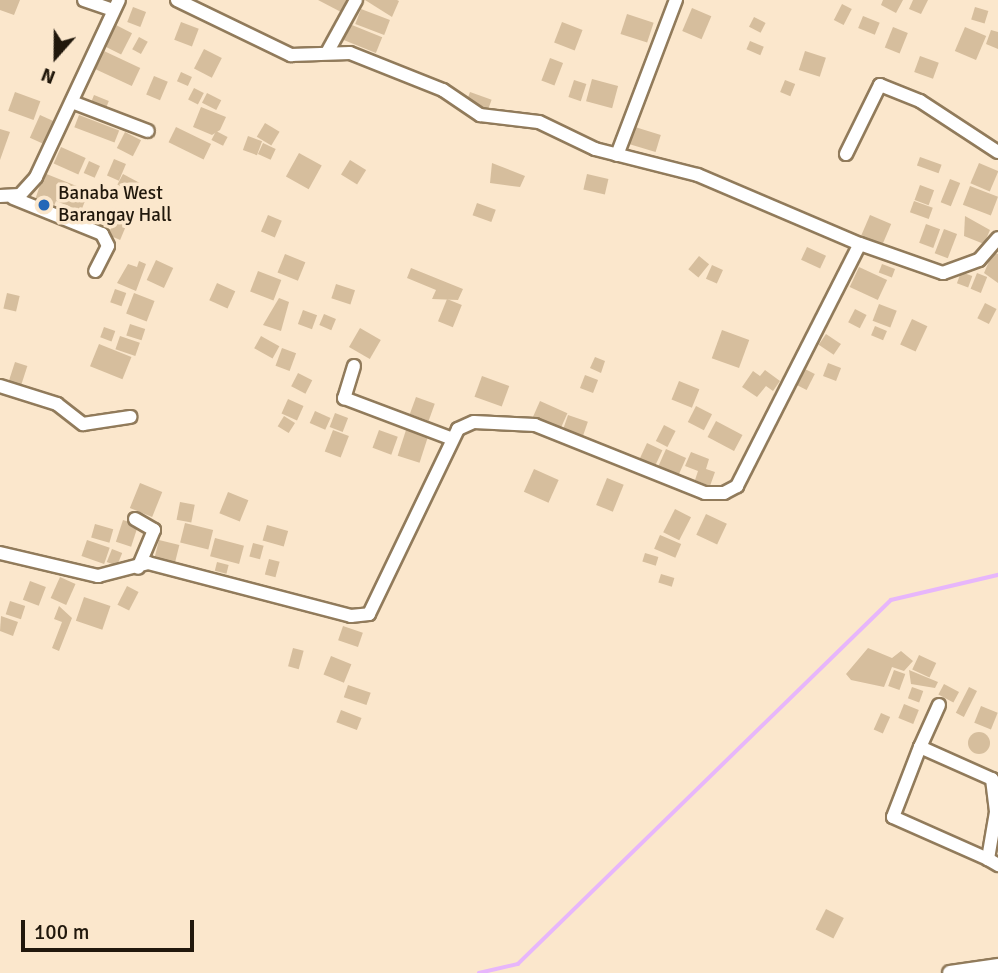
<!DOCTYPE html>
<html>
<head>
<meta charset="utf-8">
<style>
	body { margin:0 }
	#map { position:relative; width:998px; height:973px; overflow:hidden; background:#fbe7cc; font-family:Signika,sans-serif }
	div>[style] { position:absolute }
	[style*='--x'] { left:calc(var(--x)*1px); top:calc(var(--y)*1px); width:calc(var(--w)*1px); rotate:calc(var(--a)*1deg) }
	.stream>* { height:3.5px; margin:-1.75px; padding:0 1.75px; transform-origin:1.75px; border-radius:1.75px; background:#e7b6fb }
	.building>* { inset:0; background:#d6be9d; transform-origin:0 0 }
	.round { border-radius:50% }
	.roads { filter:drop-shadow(2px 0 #917b5b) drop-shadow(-2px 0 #917b5b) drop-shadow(0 2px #917b5b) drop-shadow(0 -2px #917b5b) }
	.minor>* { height:12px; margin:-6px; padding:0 6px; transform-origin:6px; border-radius:6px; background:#fff }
	.major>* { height:14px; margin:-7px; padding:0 7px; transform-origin:7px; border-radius:7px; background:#fff }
	.dots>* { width:19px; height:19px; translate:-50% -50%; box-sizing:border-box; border:4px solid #fbe7cc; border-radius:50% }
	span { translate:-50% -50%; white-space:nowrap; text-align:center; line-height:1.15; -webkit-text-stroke:7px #fbe7cc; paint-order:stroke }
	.poi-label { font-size:19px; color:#21180c }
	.left { translate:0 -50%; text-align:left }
	.north { position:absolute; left:21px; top:21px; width:70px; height:70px; -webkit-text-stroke:5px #fbe7cc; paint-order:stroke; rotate:201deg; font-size:19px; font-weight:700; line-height:28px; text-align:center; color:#21180c }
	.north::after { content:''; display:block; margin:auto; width:24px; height:32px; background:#21180c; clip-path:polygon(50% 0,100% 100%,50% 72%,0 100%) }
	.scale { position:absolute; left:21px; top:920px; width:173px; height:32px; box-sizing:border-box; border:4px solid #21180c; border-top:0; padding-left:9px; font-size:21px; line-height:24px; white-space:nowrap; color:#21180c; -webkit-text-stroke:5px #fbe7cc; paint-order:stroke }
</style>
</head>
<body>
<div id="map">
	<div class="stream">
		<i style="--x:479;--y:973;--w:40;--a:-13"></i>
		<i style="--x:518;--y:964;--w:521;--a:-44.3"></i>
		<i style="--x:891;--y:600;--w:110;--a:-13.2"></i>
	</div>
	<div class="building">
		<i style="clip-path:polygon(0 0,20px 0,14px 15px,0 10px)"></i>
		<i style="clip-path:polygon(318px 0,347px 0,341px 12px)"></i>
		<i style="clip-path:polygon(365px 0,397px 0,399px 1px,392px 17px)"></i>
		<i style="clip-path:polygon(883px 0,903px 0,896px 13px,881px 5px)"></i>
		<i style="clip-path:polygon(913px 0,928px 0,921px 14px,909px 9px)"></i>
		<i style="left:842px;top:4px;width:11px;height:18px;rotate:27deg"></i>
		<i style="left:133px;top:7px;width:14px;height:16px;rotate:21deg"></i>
		<i style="left:975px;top:7px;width:14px;height:13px;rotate:17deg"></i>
		<i style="left:692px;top:8px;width:21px;height:25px;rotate:23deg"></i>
		<i style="left:361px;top:9px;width:31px;height:16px;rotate:21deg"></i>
		<i style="left:627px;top:14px;width:28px;height:21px;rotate:18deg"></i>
		<i style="left:863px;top:16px;width:18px;height:13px;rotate:22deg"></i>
		<i style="left:754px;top:17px;width:13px;height:11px;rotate:27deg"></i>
		<i style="left:181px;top:22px;width:19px;height:19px;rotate:21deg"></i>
		<i style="left:562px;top:22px;width:22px;height:22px;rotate:21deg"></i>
		<i style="left:347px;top:23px;width:38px;height:17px;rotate:22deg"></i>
		<i style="left:116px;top:25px;width:18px;height:24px;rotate:27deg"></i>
		<i style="left:893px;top:27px;width:16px;height:22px;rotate:22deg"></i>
		<i style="left:965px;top:27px;width:23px;height:26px;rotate:23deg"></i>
		<i style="clip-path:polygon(991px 30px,998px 32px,998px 49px,986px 44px)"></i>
		<i style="left:139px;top:37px;width:10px;height:14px;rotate:29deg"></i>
		<i style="left:750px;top:41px;width:15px;height:9px;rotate:23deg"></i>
		<i style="left:204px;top:49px;width:20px;height:22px;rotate:27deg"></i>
		<i style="left:104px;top:51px;width:40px;height:20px;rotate:25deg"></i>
		<i style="left:805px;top:51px;width:22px;height:20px;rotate:18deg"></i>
		<i style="left:920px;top:56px;width:20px;height:17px;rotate:20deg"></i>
		<i style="left:550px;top:58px;width:14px;height:24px;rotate:21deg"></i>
		<i style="left:181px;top:72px;width:12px;height:10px;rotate:24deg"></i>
		<i style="left:154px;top:76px;width:15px;height:20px;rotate:23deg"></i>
		<i style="left:592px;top:79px;width:27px;height:23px;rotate:15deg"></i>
		<i style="left:574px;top:80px;width:13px;height:18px;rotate:18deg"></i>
		<i style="left:785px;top:80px;width:11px;height:13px;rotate:22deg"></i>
		<i style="left:194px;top:88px;width:11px;height:13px;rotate:27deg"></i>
		<i style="left:15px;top:92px;width:27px;height:20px;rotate:20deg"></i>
		<i style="left:470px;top:92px;width:23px;height:13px;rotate:20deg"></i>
		<i style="left:207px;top:93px;width:16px;height:11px;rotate:27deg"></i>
		<i style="left:94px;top:95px;width:16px;height:11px;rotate:22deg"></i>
		<i style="clip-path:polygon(201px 107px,226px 117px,220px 130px,212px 135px,193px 127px)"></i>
		<i style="left:40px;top:115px;width:17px;height:25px;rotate:24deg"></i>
		<i style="left:79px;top:115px;width:43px;height:13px;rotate:21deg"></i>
		<i style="left:265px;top:123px;width:17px;height:16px;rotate:31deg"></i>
		<i style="left:176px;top:127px;width:39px;height:17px;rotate:26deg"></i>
		<i style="left:635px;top:127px;width:27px;height:18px;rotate:17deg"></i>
		<i style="clip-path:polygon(0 129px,10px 132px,0 160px)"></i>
		<i style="left:216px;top:131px;width:13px;height:10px;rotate:27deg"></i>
		<i style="left:125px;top:132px;width:18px;height:18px;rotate:27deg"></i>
		<i style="left:248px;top:136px;width:15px;height:15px;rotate:20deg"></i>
		<i style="left:263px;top:143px;width:14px;height:12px;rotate:25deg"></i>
		<i style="left:61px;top:147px;width:27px;height:18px;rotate:24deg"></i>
		<i style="left:299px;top:153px;width:26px;height:27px;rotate:29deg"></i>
		<i style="left:920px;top:157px;width:23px;height:9px;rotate:20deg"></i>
		<i style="left:114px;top:159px;width:13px;height:18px;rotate:23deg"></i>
		<i style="left:350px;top:160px;width:19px;height:17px;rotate:32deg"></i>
		<i style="left:89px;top:161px;width:12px;height:13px;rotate:24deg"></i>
		<i style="clip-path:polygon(492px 163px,525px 176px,520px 187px,490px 183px)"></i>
		<i style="left:979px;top:163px;width:21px;height:22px;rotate:23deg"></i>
		<i style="clip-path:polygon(44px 173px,89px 191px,81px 211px,56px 201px,50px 216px,32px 209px)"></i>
		<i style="left:123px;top:174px;width:19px;height:12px;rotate:28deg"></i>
		<i style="left:587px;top:174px;width:22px;height:16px;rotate:13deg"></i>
		<i style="left:950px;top:179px;width:11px;height:25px;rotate:22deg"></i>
		<i style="left:920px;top:185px;width:15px;height:16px;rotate:20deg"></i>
		<i style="left:970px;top:186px;width:30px;height:20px;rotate:21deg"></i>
		<i style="left:914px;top:201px;width:20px;height:12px;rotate:20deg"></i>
		<i style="left:477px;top:203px;width:20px;height:13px;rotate:20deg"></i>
		<i style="left:268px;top:215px;width:15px;height:18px;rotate:23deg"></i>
		<i style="left:870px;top:215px;width:23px;height:24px;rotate:23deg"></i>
		<i style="clip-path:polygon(965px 216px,990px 230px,984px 244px,964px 236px)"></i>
		<i style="left:114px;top:221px;width:13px;height:15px;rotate:23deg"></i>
		<i style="left:926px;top:224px;width:15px;height:20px;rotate:20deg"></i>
		<i style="left:944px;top:229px;width:14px;height:26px;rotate:21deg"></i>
		<i style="left:807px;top:247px;width:21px;height:14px;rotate:25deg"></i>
		<i style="clip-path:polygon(993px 252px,998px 254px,998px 283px,984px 273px)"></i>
		<i style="left:285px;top:254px;width:22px;height:20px;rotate:22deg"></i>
		<i style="left:699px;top:256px;width:13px;height:17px;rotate:39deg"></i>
		<i style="left:156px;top:260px;width:19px;height:22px;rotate:25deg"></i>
		<i style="clip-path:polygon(139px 261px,146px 264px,136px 291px,117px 283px,128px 264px,137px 267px)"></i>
		<i style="left:882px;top:264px;width:14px;height:9px;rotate:21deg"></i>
		<i style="left:712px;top:265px;width:12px;height:15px;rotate:24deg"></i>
		<i style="left:859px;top:267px;width:31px;height:22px;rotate:25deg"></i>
		<i style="clip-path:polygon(411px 268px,463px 289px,458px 300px,432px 299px,436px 290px,407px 278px)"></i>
		<i style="left:258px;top:271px;width:25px;height:22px;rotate:21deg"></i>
		<i style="left:961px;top:272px;width:12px;height:12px;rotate:20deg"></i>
		<i style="left:977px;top:273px;width:11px;height:17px;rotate:22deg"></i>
		<i style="left:217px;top:283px;width:20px;height:19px;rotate:24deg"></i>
		<i style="left:336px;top:284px;width:20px;height:15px;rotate:18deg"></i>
		<i style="left:115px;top:289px;width:12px;height:14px;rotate:20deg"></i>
		<i style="left:7px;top:293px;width:13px;height:16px;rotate:13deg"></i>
		<i style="left:134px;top:293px;width:22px;height:22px;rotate:21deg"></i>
		<i style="clip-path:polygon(279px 298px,289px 302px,281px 331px,263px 325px)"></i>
		<i style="left:447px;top:299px;width:16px;height:24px;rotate:22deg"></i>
		<i style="left:985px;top:303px;width:13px;height:17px;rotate:27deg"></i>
		<i style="left:879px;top:304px;width:19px;height:18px;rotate:21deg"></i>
		<i style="left:855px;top:309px;width:13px;height:15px;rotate:27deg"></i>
		<i style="left:303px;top:310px;width:15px;height:15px;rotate:20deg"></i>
		<i style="left:324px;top:314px;width:13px;height:12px;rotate:23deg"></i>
		<i style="left:912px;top:319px;width:17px;height:28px;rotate:25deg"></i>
		<i style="left:130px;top:324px;width:16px;height:12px;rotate:18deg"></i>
		<i style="left:875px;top:326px;width:13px;height:10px;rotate:23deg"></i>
		<i style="left:104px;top:327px;width:12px;height:11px;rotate:20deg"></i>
		<i style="left:360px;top:328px;width:24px;height:22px;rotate:30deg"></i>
		<i style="left:722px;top:330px;width:29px;height:30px;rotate:20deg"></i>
		<i style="left:826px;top:334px;width:18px;height:13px;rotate:34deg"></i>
		<i style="left:120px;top:336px;width:21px;height:14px;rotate:19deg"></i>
		<i style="left:261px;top:336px;width:21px;height:14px;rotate:29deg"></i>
		<i style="left:99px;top:344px;width:35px;height:24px;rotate:22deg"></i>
		<i style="left:282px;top:348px;width:15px;height:19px;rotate:20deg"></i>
		<i style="clip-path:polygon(595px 357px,605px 361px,601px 373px,590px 368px)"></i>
		<i style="left:15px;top:362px;width:13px;height:22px;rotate:18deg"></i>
		<i style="left:828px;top:363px;width:14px;height:14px;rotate:21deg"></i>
		<i style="left:805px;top:369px;width:11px;height:18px;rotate:27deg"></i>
		<i style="clip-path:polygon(765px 370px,780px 381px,773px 391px,766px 386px,757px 397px,742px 387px,753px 371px,760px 376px)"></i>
		<i style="left:298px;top:373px;width:16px;height:15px;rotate:27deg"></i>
		<i style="left:585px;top:375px;width:14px;height:14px;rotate:21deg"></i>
		<i style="left:482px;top:376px;width:29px;height:22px;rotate:20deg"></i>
		<i style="left:679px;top:381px;width:22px;height:20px;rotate:22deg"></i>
		<i style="left:416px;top:397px;width:20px;height:18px;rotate:20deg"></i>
		<i style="left:288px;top:399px;width:17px;height:16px;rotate:24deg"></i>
		<i style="left:540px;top:401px;width:30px;height:21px;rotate:24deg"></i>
		<i style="left:696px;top:406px;width:18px;height:18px;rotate:27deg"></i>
		<i style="left:315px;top:411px;width:17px;height:13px;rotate:24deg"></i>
		<i style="left:335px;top:413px;width:14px;height:15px;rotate:21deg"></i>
		<i style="left:568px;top:415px;width:21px;height:19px;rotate:19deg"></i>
		<i style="left:284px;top:416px;width:13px;height:12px;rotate:32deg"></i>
		<i style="left:716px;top:421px;width:30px;height:18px;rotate:28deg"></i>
		<i style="left:664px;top:425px;width:13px;height:18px;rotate:27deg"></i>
		<i style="left:333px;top:430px;width:17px;height:23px;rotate:21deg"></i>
		<i style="left:379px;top:430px;width:20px;height:19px;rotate:20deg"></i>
		<i style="left:406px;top:430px;width:23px;height:27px;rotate:18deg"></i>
		<i style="left:647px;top:443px;width:17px;height:20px;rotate:25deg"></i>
		<i style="left:666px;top:449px;width:22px;height:21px;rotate:24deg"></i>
		<i style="clip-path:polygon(691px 452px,709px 459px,706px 469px,715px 472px,710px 486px,695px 480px,698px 471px,685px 466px)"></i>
		<i style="left:534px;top:469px;width:27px;height:25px;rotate:24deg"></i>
		<i style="left:607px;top:478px;width:18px;height:29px;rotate:22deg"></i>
		<i style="left:140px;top:483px;width:24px;height:27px;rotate:22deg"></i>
		<i style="left:228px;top:492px;width:22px;height:23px;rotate:22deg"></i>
		<i style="left:180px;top:502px;width:15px;height:18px;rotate:11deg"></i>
		<i style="left:675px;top:509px;width:18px;height:26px;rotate:27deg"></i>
		<i style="left:706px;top:514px;width:23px;height:23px;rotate:25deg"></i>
		<i style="left:123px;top:520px;width:16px;height:23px;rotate:18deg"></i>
		<i style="left:185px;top:523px;width:29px;height:20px;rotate:14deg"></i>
		<i style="left:95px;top:524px;width:19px;height:14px;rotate:16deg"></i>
		<i style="left:267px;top:525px;width:22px;height:16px;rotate:16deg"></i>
		<i style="left:660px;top:535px;width:23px;height:15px;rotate:23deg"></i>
		<i style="left:215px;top:538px;width:30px;height:19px;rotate:15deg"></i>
		<i style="left:87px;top:540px;width:24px;height:17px;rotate:19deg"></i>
		<i style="left:159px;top:540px;width:21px;height:23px;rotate:14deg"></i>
		<i style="left:253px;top:543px;width:11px;height:14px;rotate:15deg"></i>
		<i style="left:112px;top:549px;width:11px;height:14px;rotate:22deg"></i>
		<i style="left:645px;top:553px;width:14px;height:9px;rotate:17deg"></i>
		<i style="left:269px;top:559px;width:11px;height:16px;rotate:15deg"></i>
		<i style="left:217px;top:562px;width:12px;height:9px;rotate:14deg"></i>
		<i style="left:661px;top:574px;width:14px;height:9px;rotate:17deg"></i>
		<i style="left:60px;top:577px;width:17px;height:23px;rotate:24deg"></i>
		<i style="left:30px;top:581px;width:17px;height:20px;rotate:21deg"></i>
		<i style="left:127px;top:586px;width:13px;height:21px;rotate:27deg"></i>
		<i style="left:84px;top:597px;width:28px;height:25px;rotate:19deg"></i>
		<i style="left:10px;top:601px;width:16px;height:14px;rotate:18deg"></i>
		<i style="clip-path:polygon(59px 606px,72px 618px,59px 651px,52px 648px,62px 622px,54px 619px)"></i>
		<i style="clip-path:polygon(1px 616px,18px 622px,13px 636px,0 631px)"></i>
		<i style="left:343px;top:626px;width:21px;height:15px;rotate:19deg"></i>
		<i style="left:293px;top:648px;width:11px;height:19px;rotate:15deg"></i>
		<i style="clip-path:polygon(868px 648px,892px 658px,901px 651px,913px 661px,904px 671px,892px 667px,884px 687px,851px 680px,846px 674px)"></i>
		<i style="left:919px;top:655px;width:19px;height:16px;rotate:25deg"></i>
		<i style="left:331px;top:656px;width:22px;height:20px;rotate:22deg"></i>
		<i style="left:894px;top:670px;width:12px;height:17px;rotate:20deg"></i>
		<i style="clip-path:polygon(909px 670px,938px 682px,935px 688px,911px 684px)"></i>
		<i style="left:944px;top:684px;width:17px;height:12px;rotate:28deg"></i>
		<i style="left:348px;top:685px;width:24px;height:13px;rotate:19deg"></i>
		<i style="left:912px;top:687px;width:12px;height:12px;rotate:20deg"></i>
		<i style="left:969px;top:687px;width:9px;height:29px;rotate:27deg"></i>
		<i style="left:904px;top:704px;width:16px;height:15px;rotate:22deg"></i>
		<i style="left:981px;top:706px;width:18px;height:18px;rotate:22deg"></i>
		<i style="left:341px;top:710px;width:22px;height:13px;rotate:21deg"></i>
		<i style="left:881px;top:713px;width:10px;height:18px;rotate:24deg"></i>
		<i class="round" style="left:968px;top:732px;width:22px;height:22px"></i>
		<i style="left:826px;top:909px;width:20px;height:23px;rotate:27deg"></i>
	</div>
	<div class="roads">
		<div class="minor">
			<i style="--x:84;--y:0;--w:31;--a:19"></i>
			<i style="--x:177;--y:0;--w:127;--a:25.8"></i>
			<i style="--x:291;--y:55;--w:59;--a:-1.9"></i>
			<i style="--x:350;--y:53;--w:100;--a:21.7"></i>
			<i style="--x:443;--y:90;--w:45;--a:34"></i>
			<i style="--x:480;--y:115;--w:59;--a:6.8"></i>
			<i style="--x:539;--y:122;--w:62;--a:25.7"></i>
			<i style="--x:595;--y:149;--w:106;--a:14.2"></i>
			<i style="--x:698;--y:175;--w:176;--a:23.1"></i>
			<i style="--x:328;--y:51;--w:58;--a:-61.2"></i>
			<i style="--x:72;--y:102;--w:81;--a:20.9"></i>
			<i style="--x:846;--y:154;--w:77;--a:-63.8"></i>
			<i style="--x:880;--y:85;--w:43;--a:21.8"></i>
			<i style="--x:920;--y:101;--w:93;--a:33.2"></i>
			<i style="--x:617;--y:155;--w:166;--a:-69.2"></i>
			<i style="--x:0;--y:196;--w:20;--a:-3"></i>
			<i style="--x:20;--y:195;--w:24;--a:-48"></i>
			<i style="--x:36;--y:177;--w:195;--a:-64.9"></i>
			<i style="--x:13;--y:198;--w:96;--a:22"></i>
			<i style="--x:102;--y:234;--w:13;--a:63"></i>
			<i style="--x:108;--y:246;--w:28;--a:117"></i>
			<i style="--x:354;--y:366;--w:34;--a:107"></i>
			<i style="--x:344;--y:398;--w:113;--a:20.7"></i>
			<i style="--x:0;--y:386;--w:60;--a:17.5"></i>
			<i style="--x:57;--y:404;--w:33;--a:38"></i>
			<i style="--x:83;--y:424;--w:48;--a:-8.5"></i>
			<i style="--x:135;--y:519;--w:22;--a:30"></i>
			<i style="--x:154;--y:530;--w:41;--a:112.8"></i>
			<i style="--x:0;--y:553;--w:101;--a:13.2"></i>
			<i style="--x:98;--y:576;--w:52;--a:-14.6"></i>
			<i style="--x:148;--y:563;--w:210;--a:14.6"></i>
			<i style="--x:351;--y:616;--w:18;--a:-6"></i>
			<i style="--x:369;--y:614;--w:205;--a:-64.3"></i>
			<i style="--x:458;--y:429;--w:17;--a:-24"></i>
			<i style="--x:474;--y:422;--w:61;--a:2.8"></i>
			<i style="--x:535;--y:425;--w:183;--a:21.8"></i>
			<i style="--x:705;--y:493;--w:19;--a:0"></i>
			<i style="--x:724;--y:493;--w:15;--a:-28"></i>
			<i style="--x:737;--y:486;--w:271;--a:-63.1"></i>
			<i style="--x:860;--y:244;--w:88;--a:19.3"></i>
			<i style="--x:943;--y:273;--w:38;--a:-20"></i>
			<i style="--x:979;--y:260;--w:29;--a:-49"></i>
			<i style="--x:939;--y:705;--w:46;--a:114.3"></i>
			<i style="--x:920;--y:747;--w:79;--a:24"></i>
			<i style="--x:992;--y:779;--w:33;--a:83"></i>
			<i style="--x:996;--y:812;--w:48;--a:99.7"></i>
			<i style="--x:988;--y:859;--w:12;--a:31"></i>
			<i style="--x:920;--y:747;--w:75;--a:111.1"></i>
			<i style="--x:893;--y:817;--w:104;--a:23.9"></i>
		</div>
		<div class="major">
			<i style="--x:950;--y:973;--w:49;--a:-8.3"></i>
		</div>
	</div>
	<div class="dots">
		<i style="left:44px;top:205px;background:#2467b8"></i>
	</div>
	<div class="poi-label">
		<span class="left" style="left:58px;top:205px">Banaba West<br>Barangay Hall</span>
	</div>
	<div class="north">N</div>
	<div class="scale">100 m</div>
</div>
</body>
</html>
